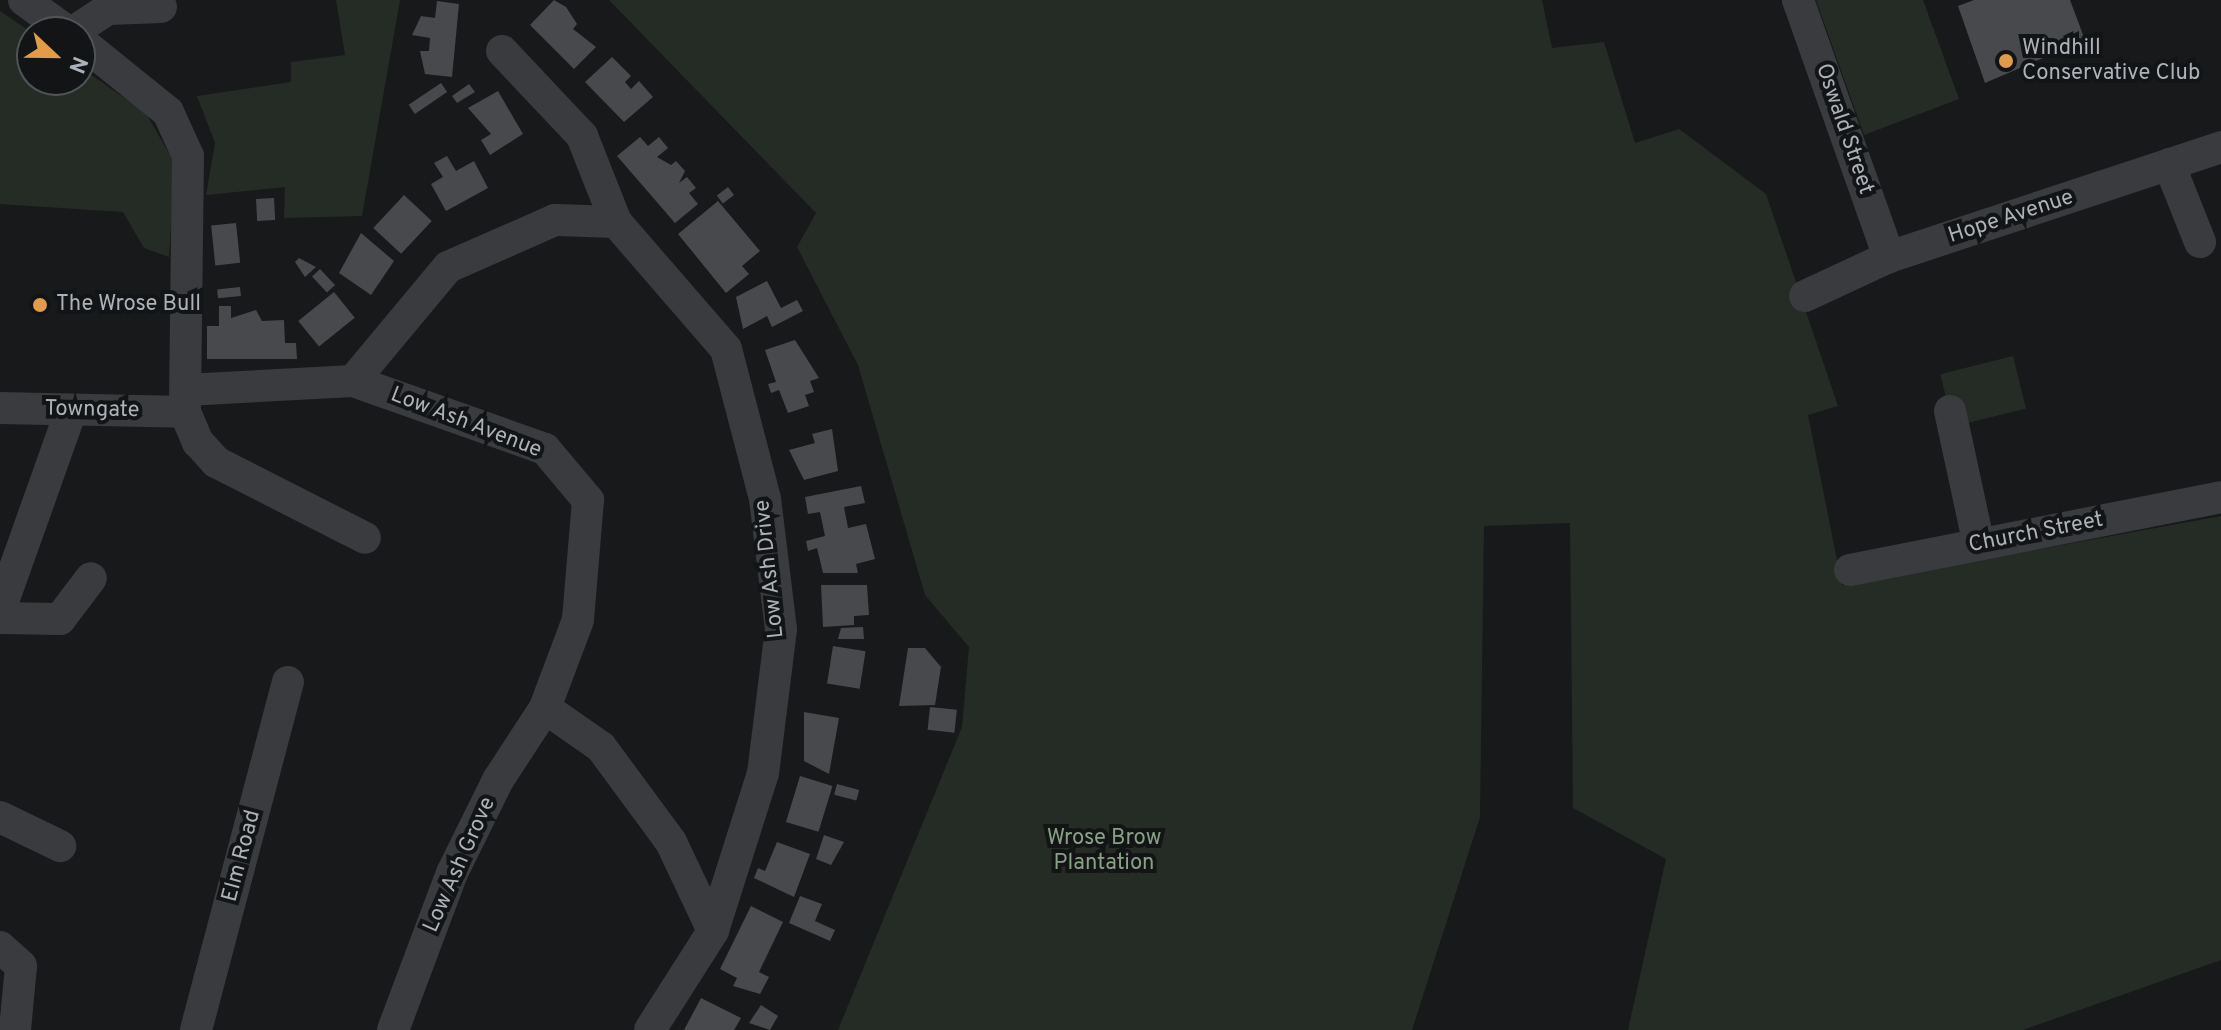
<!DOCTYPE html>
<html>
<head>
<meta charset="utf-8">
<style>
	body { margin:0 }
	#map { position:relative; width:2221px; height:1030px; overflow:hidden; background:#18191a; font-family:Overpass,sans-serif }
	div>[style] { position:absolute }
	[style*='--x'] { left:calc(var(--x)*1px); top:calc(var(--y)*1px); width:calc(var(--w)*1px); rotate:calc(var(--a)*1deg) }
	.green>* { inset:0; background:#252c25; transform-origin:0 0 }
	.building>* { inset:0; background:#48494d; transform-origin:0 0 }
	.minor>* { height:32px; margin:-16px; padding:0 16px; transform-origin:16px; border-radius:16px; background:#3a3b3f }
	.dots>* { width:22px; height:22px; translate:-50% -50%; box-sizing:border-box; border:4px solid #131415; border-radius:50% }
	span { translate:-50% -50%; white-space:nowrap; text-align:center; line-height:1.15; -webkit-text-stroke:8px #131415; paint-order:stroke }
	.poi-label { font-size:22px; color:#acb2b9 }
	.left { translate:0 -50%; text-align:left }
	.street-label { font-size:22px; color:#acb2b9 }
	.park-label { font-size:22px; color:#87a185 }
	.north { position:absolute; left:16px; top:16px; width:80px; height:80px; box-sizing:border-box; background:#131415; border:2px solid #505357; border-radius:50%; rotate:112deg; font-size:22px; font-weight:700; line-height:32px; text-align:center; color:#acb2b9 }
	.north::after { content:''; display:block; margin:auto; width:28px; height:36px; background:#e09b4b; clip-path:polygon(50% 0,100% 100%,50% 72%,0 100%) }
</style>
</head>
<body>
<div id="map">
	<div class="green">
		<i style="clip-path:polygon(336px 0,400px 0,362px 216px,284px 218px,285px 187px,206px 195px,215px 143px,197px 96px,291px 82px,291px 62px,345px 55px)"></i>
		<i style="clip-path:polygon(609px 0,1542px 0,1552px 48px,1604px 42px,1635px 143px,1679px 129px,1766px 194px,1838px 406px,1808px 415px,1842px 585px,2221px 516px,2221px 960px,2023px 1030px,1628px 1030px,1666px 859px,1573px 808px,1570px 523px,1484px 526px,1480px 817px,1412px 1030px,838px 1030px,962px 727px,969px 647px,925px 595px,858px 365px,797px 247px,816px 213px)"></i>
		<i style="clip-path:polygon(1816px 0,1923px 0,1959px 99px,1864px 135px)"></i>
		<i style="clip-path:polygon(0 11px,32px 33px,32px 80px,80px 80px,80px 67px,146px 113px,175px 164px,169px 257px,144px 248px,123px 212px,0 204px)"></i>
		<i style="left:2013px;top:356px;width:54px;height:75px;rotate:76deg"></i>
	</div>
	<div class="building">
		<i style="clip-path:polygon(554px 0,566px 7px,577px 24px,573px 29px,596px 47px,574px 69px,530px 25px)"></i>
		<i style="clip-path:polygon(1974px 0,2070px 0,2085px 40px,1985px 83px,1958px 6px)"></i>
		<i style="clip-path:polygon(437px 1px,459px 4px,452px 77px,425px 74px,420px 51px,429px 51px,430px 38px,412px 35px,421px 16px,435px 18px)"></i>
		<i style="clip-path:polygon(612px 57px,631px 76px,625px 82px,631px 89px,639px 81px,653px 97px,624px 122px,585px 82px)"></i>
		<i style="left:441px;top:83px;width:11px;height:39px;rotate:56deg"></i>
		<i style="clip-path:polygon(469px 84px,475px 92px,457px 103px,452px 96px)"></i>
		<i style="clip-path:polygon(498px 91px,523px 134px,490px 155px,481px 140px,491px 134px,468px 108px)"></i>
		<i style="clip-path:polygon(640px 137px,648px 146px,659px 137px,668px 148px,657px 157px,671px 165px,676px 161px,685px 171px,679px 183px,687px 177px,696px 188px,689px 193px,698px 204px,675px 223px,617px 156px)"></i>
		<i style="clip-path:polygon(447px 156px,456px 171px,474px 161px,488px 188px,446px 211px,431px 184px,443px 177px,434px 163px)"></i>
		<i style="left:728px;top:187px;width:10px;height:14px;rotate:53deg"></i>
		<i style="left:404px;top:195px;width:38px;height:45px;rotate:43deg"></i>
		<i style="left:274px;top:198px;width:22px;height:18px;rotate:87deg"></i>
		<i style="clip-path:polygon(718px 201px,760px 251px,742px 266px,749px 274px,726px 293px,678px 234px)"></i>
		<i style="left:236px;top:223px;width:40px;height:25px;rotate:84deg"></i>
		<i style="clip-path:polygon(361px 233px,394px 261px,371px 295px,339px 273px)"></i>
		<i style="clip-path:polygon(299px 258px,316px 267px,305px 277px,295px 262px)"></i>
		<i style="left:320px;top:269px;width:22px;height:11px;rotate:47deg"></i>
		<i style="clip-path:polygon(767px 281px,781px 308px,797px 300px,803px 311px,772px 327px,767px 316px,743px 329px,736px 297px)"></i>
		<i style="left:240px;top:287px;width:9px;height:23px;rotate:84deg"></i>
		<i style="left:334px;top:292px;width:33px;height:46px;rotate:51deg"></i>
		<i style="clip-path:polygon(219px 306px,231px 306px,231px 318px,256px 310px,262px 321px,284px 320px,285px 343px,296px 343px,297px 359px,207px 359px,207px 326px,219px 326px)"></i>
		<i style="clip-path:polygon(795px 340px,819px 378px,810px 381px,814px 392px,805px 395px,809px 406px,788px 413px,779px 390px,771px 393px,768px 384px,776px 382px,765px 350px)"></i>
		<i style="clip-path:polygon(832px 429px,838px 471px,804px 480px,789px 450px,815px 443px,812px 434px)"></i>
		<i style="clip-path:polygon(861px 486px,865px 503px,844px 507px,848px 528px,866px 524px,875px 559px,856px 564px,858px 573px,823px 573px,817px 548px,808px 551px,806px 541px,825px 536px,820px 512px,808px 514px,805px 497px)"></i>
		<i style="clip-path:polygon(821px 585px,867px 585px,869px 615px,854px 616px,854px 625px,823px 627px)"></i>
		<i style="clip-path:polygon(863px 627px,864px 639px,838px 639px,841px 628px)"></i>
		<i style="left:833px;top:646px;width:33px;height:38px;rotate:9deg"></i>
		<i style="clip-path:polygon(908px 648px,925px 648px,941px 667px,935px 705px,899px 706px)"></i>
		<i style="left:930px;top:707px;width:27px;height:23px;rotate:6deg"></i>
		<i style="clip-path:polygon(804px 712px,839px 718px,829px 774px,804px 761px)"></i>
		<i style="left:800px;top:776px;width:34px;height:48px;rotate:17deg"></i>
		<i style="left:837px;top:784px;width:23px;height:11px;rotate:15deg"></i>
		<i style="clip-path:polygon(824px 835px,844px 842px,831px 865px,816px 859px)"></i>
		<i style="clip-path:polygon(777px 842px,810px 854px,794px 897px,754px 878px,758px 868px,765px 871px)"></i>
		<i style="clip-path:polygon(800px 896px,822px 904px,815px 921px,835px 930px,830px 941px,789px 923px)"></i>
		<i style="clip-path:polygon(751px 906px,783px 922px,759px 972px,769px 977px,760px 994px,733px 986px,737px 978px,720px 969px)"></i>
		<i style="clip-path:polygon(701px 998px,741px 1018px,734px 1030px,684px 1030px)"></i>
		<i style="clip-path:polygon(761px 1005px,778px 1016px,770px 1030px,749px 1023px)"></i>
	</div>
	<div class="minor">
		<i style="--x:24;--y:0;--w:54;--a:36"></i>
		<i style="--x:1798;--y:0;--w:273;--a:70.5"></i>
		<i style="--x:73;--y:32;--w:42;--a:-33.3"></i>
		<i style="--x:108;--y:9;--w:53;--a:-2.2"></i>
		<i style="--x:80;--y:41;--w:113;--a:38.9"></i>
		<i style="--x:168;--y:112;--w:48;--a:65.6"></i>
		<i style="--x:188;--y:156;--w:256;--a:90.7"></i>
		<i style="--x:185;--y:412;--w:33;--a:67"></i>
		<i style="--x:198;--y:442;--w:27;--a:48"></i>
		<i style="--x:216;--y:462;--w:167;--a:27"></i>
		<i style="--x:502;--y:51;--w:117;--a:46.7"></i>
		<i style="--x:582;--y:136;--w:92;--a:68.4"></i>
		<i style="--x:2169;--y:164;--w:84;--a:68.3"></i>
		<i style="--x:1805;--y:296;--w:93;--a:-24.9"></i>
		<i style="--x:1889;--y:257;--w:350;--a:-18.3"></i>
		<i style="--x:353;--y:381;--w:204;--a:19.5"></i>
		<i style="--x:545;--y:449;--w:67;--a:49.9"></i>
		<i style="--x:588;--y:500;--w:120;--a:94.8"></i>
		<i style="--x:578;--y:620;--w:94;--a:110.6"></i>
		<i style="--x:545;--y:708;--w:68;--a:34.9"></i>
		<i style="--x:601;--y:747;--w:118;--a:53.6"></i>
		<i style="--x:671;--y:842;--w:98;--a:64.7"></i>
		<i style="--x:186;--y:390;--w:167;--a:-3.1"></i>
		<i style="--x:353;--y:381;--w:148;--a:-50.2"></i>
		<i style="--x:448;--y:267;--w:117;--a:-23.7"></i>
		<i style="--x:555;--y:220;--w:61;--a:1.9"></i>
		<i style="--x:616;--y:222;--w:168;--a:49.1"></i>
		<i style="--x:726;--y:349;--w:155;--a:75.4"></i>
		<i style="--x:765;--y:499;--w:131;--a:83"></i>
		<i style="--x:781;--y:629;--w:145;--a:97.1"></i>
		<i style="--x:763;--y:773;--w:166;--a:107.6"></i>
		<i style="--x:713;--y:931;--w:117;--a:122.5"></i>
		<i style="--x:0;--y:408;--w:185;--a:1.2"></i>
		<i style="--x:1950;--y:411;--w:137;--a:77.8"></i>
		<i style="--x:1850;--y:570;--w:378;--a:-11.1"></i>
		<i style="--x:0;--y:610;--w:211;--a:-70.4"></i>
		<i style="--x:0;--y:618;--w:60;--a:1"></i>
		<i style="--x:60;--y:619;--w:51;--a:-52.9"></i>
		<i style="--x:0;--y:817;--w:67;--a:25.8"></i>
		<i style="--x:0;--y:947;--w:28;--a:42"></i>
		<i style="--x:21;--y:966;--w:64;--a:95.4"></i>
		<i style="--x:196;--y:1030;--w:360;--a:-75.2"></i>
		<i style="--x:393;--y:1030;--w:168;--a:-69.4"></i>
		<i style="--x:452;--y:873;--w:104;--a:-63.7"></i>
		<i style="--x:498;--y:780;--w:86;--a:-56.9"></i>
	</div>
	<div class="dots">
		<i style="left:2006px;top:61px;background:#e09b4b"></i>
		<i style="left:40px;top:305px;background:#e09b4b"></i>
	</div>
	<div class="poi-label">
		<span class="left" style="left:2022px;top:61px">Windhill<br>Conservative Club</span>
		<span class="left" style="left:56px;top:305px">The Wrose Bull</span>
	</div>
	<div class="street-label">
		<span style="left:1844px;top:129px;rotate:71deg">Oswald Street</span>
		<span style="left:2011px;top:217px;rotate:-18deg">Hope Avenue</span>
		<span style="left:92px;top:410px;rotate:1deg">Towngate</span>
		<span style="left:466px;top:423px;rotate:21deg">Low Ash Avenue</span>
		<span style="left:2036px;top:533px;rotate:-11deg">Church Street</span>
		<span style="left:770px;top:569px;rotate:-96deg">Low Ash Drive</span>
		<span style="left:242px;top:856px;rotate:-75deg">Elm Road</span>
		<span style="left:460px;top:865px;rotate:-66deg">Low Ash Grove</span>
	</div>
	<div class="park-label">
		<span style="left:1104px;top:851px">Wrose Brow<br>Plantation</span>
	</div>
	<div class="north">N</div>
</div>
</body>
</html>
